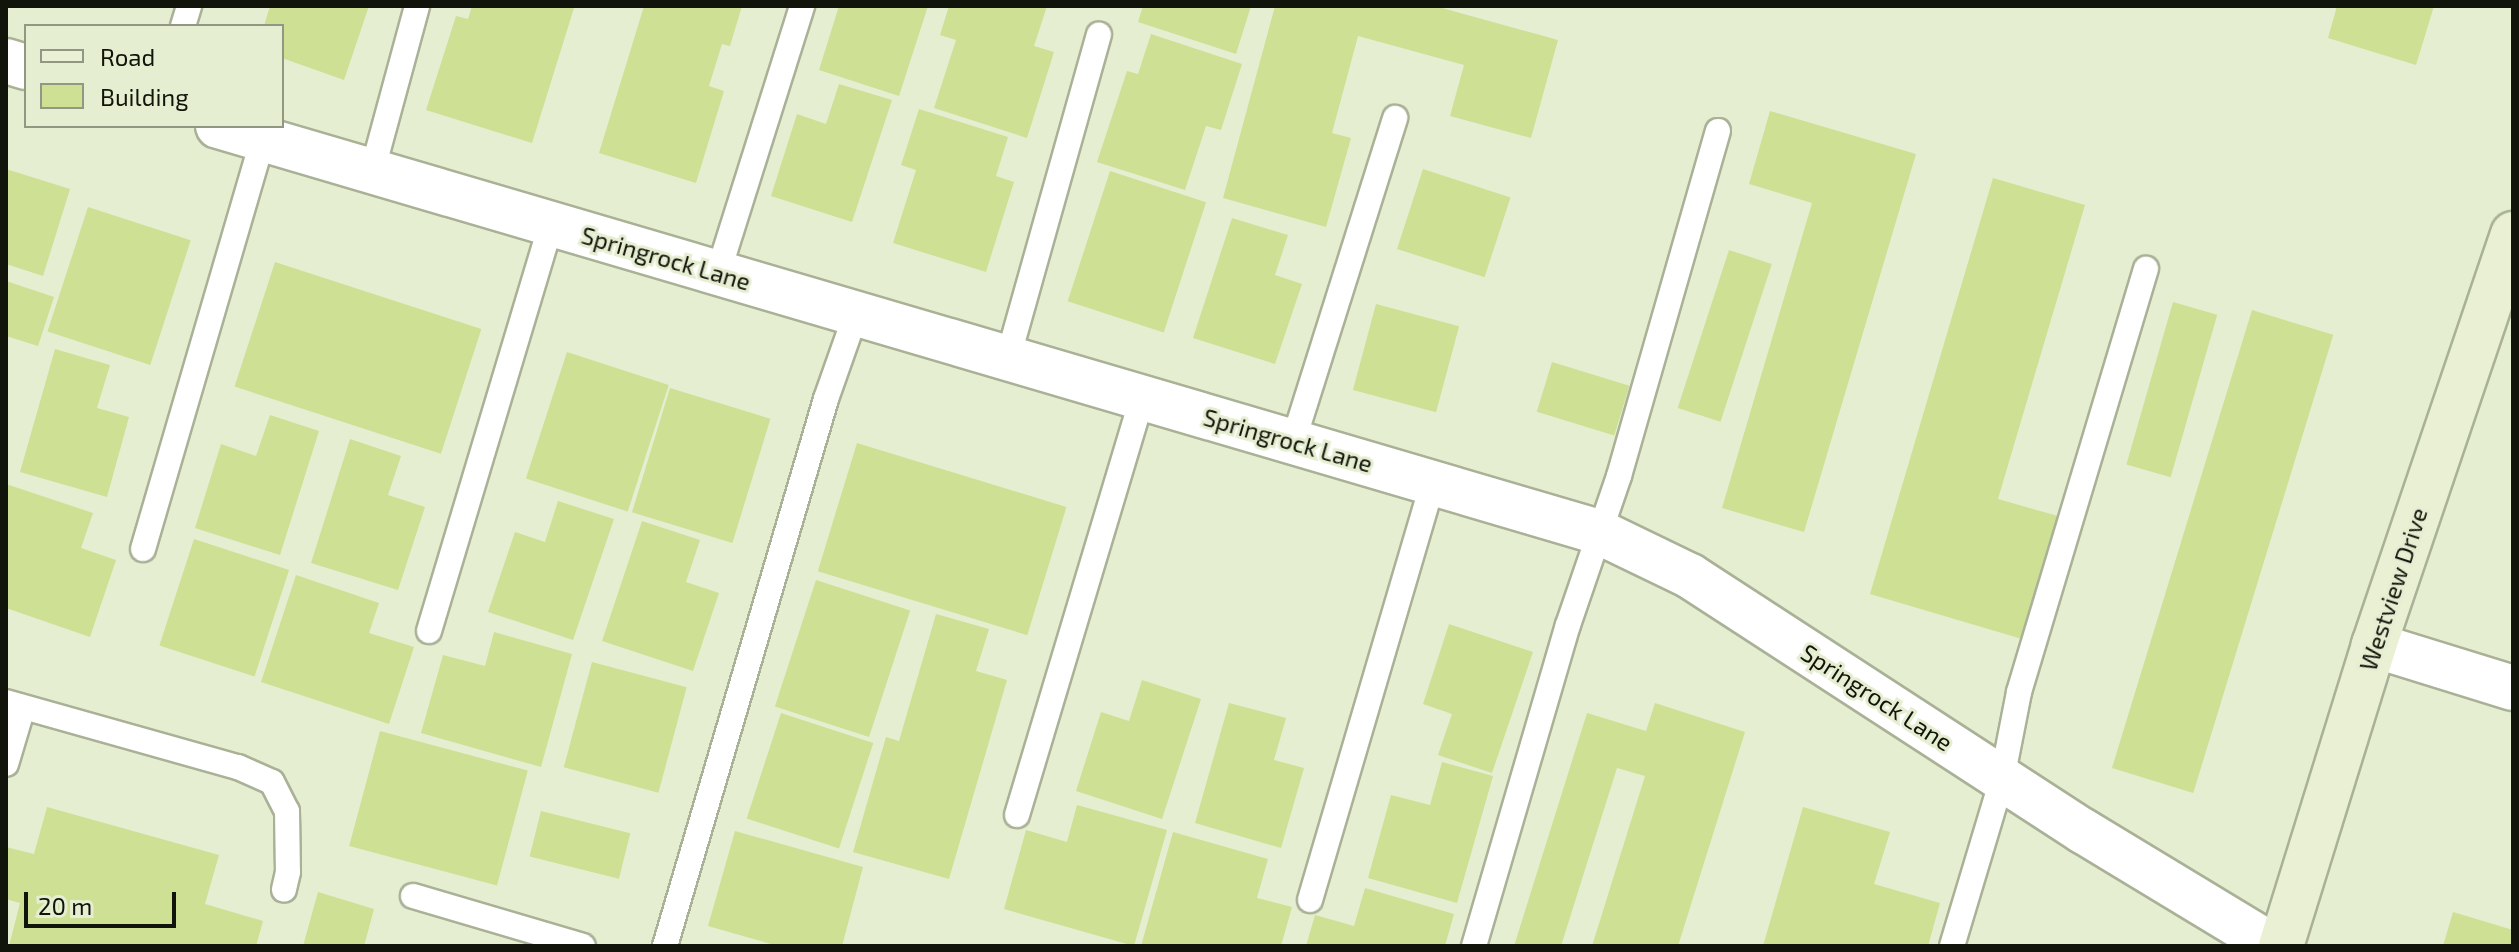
<!DOCTYPE html>
<html>
<head>
<meta charset="utf-8">
<style>
	body { margin:0 }
	#map { position:relative; width:2519px; height:952px; overflow:hidden; background:#e6eed2; font-family:"Exo 2",sans-serif }
	div>[style] { position:absolute }
	[style*='--x'] { left:calc(var(--x)*1px); top:calc(var(--y)*1px); width:calc(var(--w)*1px); rotate:calc(var(--a)*1deg) }
	.building>* { inset:0; background:#cde094; transform-origin:0 0 }
	.roads { filter:drop-shadow(2px 0 #a9b196) drop-shadow(-2px 0 #a9b196) drop-shadow(0 2px #a9b196) drop-shadow(0 -2px #a9b196) }
	.lane>* { height:24px; margin:-12px; padding:0 12px; transform-origin:12px; border-radius:12px; background:#fff }
	.street>* { height:44px; margin:-22px; padding:0 22px; transform-origin:22px; border-radius:22px; background:#fff }
	.secondary>* { height:44px; margin:-22px; padding:0 22px; transform-origin:22px; border-radius:22px; background:#eaf0d4 }
	span { translate:-50% -50%; white-space:nowrap; text-align:center; line-height:1.15; -webkit-text-stroke:6px #e6eed2; paint-order:stroke }
	.street-label { font-size:24px; color:#11140a }
	.frame { position:absolute; inset:0; border:8px solid #11140a; pointer-events:none }
	.legend { position:absolute; left:24px; top:24px; width:260px; height:104px; box-sizing:border-box; background:#e6eed2; border:2px solid #919782; margin:0; padding:10px 14px; list-style:none; font-size:24px; color:#11140a }
	.legend li { display:flex; align-items:center; gap:16px; height:40px }
	.legend b { width:40px; border:2px solid #919782 }
	.scale { position:absolute; left:24px; top:892px; width:152px; height:36px; box-sizing:border-box; border:4px solid #11140a; border-top:0; padding-left:10px; font-size:24px; line-height:28px; white-space:nowrap; color:#11140a; -webkit-text-stroke:6px #e6eed2; paint-order:stroke }
</style>
</head>
<body>
<div id="map">
	<div class="building">
		<i style="clip-path:polygon(270px 6px,369px 6px,344px 80px,282px 58px,282px 26px,264px 26px)"></i>
		<i style="clip-path:polygon(472px 6px,574px 8px,532px 143px,426px 110px,456px 16px,468px 19px)"></i>
		<i style="clip-path:polygon(644px 6px,742px 6px,730px 46px,722px 44px,709px 86px,724px 91px,696px 183px,599px 153px)"></i>
		<i style="clip-path:polygon(839px 6px,928px 6px,899px 96px,819px 70px)"></i>
		<i style="clip-path:polygon(949px 6px,1047px 6px,1034px 46px,1054px 52px,1027px 138px,934px 108px,956px 40px,940px 35px)"></i>
		<i style="clip-path:polygon(1143px 6px,1251px 6px,1236px 54px,1138px 22px)"></i>
		<i style="clip-path:polygon(1275px 6px,1435px 6px,1558px 40px,1531px 138px,1450px 116px,1464px 65px,1358px 36px,1332px 133px,1351px 138px,1326px 227px,1223px 198px)"></i>
		<i style="clip-path:polygon(2337px 6px,2434px 6px,2416px 65px,2328px 38px)"></i>
		<i style="clip-path:polygon(1151px 34px,1242px 64px,1221px 130px,1206px 126px,1185px 190px,1097px 162px,1127px 71px,1138px 74px)"></i>
		<i style="clip-path:polygon(839px 84px,892px 100px,852px 222px,771px 196px,797px 114px,826px 124px)"></i>
		<i style="clip-path:polygon(919px 109px,1008px 137px,996px 176px,1014px 182px,986px 272px,893px 243px,916px 170px,901px 165px)"></i>
		<i style="clip-path:polygon(1770px 111px,1916px 154px,1804px 532px,1722px 508px,1812px 203px,1749px 184px)"></i>
		<i style="clip-path:polygon(6px 169px,70px 189px,43px 276px,6px 264px)"></i>
		<i style="left:1423px;top:169px;width:92px;height:84px;rotate:18deg"></i>
		<i style="left:1110px;top:171px;width:101px;height:137px;rotate:18deg"></i>
		<i style="clip-path:polygon(1993px 178px,2085px 205px,1998px 499px,2058px 516px,2022px 639px,1870px 594px)"></i>
		<i style="left:88px;top:207px;width:108px;height:131px;rotate:18deg"></i>
		<i style="clip-path:polygon(1232px 218px,1288px 235px,1275px 275px,1302px 284px,1275px 364px,1193px 338px)"></i>
		<i style="left:1729px;top:250px;width:45px;height:166px;rotate:18deg"></i>
		<i style="left:275px;top:262px;width:217px;height:131px;rotate:18deg"></i>
		<i style="clip-path:polygon(6px 281px,54px 297px,38px 346px,6px 336px)"></i>
		<i style="left:2173px;top:302px;width:46px;height:169px;rotate:16deg"></i>
		<i style="left:1376px;top:304px;width:86px;height:89px;rotate:15deg"></i>
		<i style="left:2252px;top:310px;width:85px;height:479px;rotate:17deg"></i>
		<i style="clip-path:polygon(55px 349px,110px 365px,97px 408px,129px 417px,107px 497px,20px 472px)"></i>
		<i style="left:567px;top:352px;width:107px;height:133px;rotate:18deg"></i>
		<i style="left:1552px;top:362px;width:81px;height:52px;rotate:17deg"></i>
		<i style="left:670px;top:388px;width:105px;height:130px;rotate:17deg"></i>
		<i style="clip-path:polygon(270px 415px,319px 431px,280px 555px,195px 528px,221px 444px,256px 456px)"></i>
		<i style="clip-path:polygon(350px 439px,401px 456px,388px 495px,425px 507px,398px 590px,311px 563px)"></i>
		<i style="left:857px;top:443px;width:219px;height:134px;rotate:17deg"></i>
		<i style="clip-path:polygon(6px 484px,93px 513px,81px 548px,116px 560px,90px 637px,6px 608px)"></i>
		<i style="clip-path:polygon(558px 501px,614px 519px,573px 640px,488px 612px,515px 532px,545px 542px)"></i>
		<i style="clip-path:polygon(642px 521px,700px 540px,686px 582px,719px 593px,693px 671px,602px 641px)"></i>
		<i style="left:194px;top:539px;width:100px;height:112px;rotate:18deg"></i>
		<i style="clip-path:polygon(296px 575px,379px 603px,369px 633px,414px 647px,389px 724px,261px 682px)"></i>
		<i style="left:816px;top:580px;width:99px;height:133px;rotate:18deg"></i>
		<i style="clip-path:polygon(936px 614px,989px 629px,976px 671px,1007px 680px,949px 879px,853px 852px,886px 737px,899px 741px)"></i>
		<i style="clip-path:polygon(1449px 624px,1533px 652px,1492px 773px,1438px 755px,1452px 714px,1423px 704px)"></i>
		<i style="clip-path:polygon(494px 632px,572px 654px,541px 767px,421px 733px,443px 655px,485px 666px)"></i>
		<i style="left:592px;top:662px;width:98px;height:109px;rotate:15deg"></i>
		<i style="clip-path:polygon(1142px 680px,1201px 699px,1162px 819px,1076px 791px,1101px 712px,1129px 721px)"></i>
		<i style="clip-path:polygon(1229px 703px,1286px 718px,1274px 760px,1304px 768px,1281px 848px,1195px 823px)"></i>
		<i style="clip-path:polygon(1655px 703px,1745px 732px,1678px 946px,1592px 946px,1645px 776px,1617px 768px,1561px 946px,1514px 946px,1587px 713px,1646px 731px)"></i>
		<i style="left:781px;top:713px;width:97px;height:111px;rotate:18deg"></i>
		<i style="left:380px;top:731px;width:153px;height:119px;rotate:15deg"></i>
		<i style="clip-path:polygon(1442px 762px,1493px 776px,1457px 903px,1368px 878px,1391px 795px,1430px 805px)"></i>
		<i style="clip-path:polygon(1077px 805px,1167px 830px,1134px 946px,1004px 909px,1026px 830px,1067px 842px)"></i>
		<i style="clip-path:polygon(47px 807px,219px 855px,205px 904px,263px 921px,256px 946px,9px 946px,20px 903px,6px 899px,6px 847px,34px 854px)"></i>
		<i style="clip-path:polygon(1803px 807px,1890px 832px,1874px 884px,1940px 903px,1928px 946px,1763px 946px)"></i>
		<i style="left:541px;top:811px;width:92px;height:47px;rotate:14deg"></i>
		<i style="clip-path:polygon(735px 831px,863px 867px,842px 946px,778px 946px,708px 926px)"></i>
		<i style="clip-path:polygon(1173px 832px,1268px 859px,1257px 898px,1292px 907px,1281px 946px,1141px 946px)"></i>
		<i style="clip-path:polygon(1365px 888px,1454px 914px,1445px 946px,1306px 946px,1315px 915px,1354px 926px)"></i>
		<i style="clip-path:polygon(318px 892px,374px 909px,364px 946px,303px 946px)"></i>
		<i style="clip-path:polygon(2453px 912px,2513px 930px,2513px 946px,2443px 946px)"></i>
	</div>
	<div class="roads">
		<div class="lane">
			<i style="--x:183;--y:26;--w:21;--a:-73"></i>
			<i style="--x:372;--y:172;--w:172;--a:-74.8"></i>
			<i style="--x:718;--y:273;--w:280;--a:-72.5"></i>
			<i style="--x:1008;--y:358;--w:336;--a:-74.3"></i>
			<i style="--x:1293;--y:442;--w:340;--a:-72.5"></i>
			<i style="--x:143;--y:549;--w:427;--a:-73.7"></i>
			<i style="--x:429;--y:631;--w:425;--a:-73.3"></i>
			<i style="--x:6;--y:702;--w:241;--a:15.7"></i>
			<i style="--x:238;--y:767;--w:37;--a:24"></i>
			<i style="--x:272;--y:782;--w:33;--a:63"></i>
			<i style="--x:287;--y:811;--w:61;--a:89.1"></i>
			<i style="--x:288;--y:872;--w:18;--a:103"></i>
			<i style="--x:6;--y:764;--w:59;--a:-73.4"></i>
			<i style="--x:1017;--y:815;--w:435;--a:-73.3"></i>
			<i style="--x:413;--y:896;--w:177;--a:16.4"></i>
			<i style="--x:1310;--y:900;--w:435;--a:-73.6"></i>
			<i style="--x:665;--y:946;--w:570;--a:-73.6"></i>
			<i style="--x:826;--y:399;--w:90;--a:-70.6"></i>
			<i style="--x:1474;--y:946;--w:334;--a:-73.7"></i>
			<i style="--x:1568;--y:625;--w:157;--a:-71.1"></i>
			<i style="--x:1619;--y:476;--w:359;--a:-74"></i>
			<i style="--x:1952;--y:946;--w:174;--a:-73.3"></i>
			<i style="--x:2002;--y:779;--w:89;--a:-78.9"></i>
			<i style="--x:2019;--y:692;--w:442;--a:-73.3"></i>
		</div>
		<div class="street">
			<i style="--x:6;--y:61;--w:21;--a:17"></i>
			<i style="--x:218;--y:126;--w:1439;--a:16.38"></i>
			<i style="--x:1599;--y:532;--w:101;--a:25.8"></i>
			<i style="--x:1690;--y:576;--w:468;--a:33"></i>
			<i style="--x:2083;--y:831;--w:222;--a:31.2"></i>
			<i style="--x:2374;--y:645;--w:145;--a:17.2"></i>
		</div>
		<div class="secondary">
			<i style="--x:2281;--y:946;--w:315;--a:-72.8"></i>
			<i style="--x:2374;--y:645;--w:434;--a:-71.3"></i>
		</div>
	</div>
	<div class="street-label">
		<span style="left:666px;top:258px;rotate:16deg">Springrock Lane</span>
		<span style="left:1288px;top:440px;rotate:16deg">Springrock Lane</span>
		<span style="left:2393px;top:589px;rotate:-72deg">Westview Drive</span>
		<span style="left:1877px;top:697px;rotate:33deg">Springrock Lane</span>
	</div>
	<div class="frame"></div>
	<ul class="legend">
	<li><b style="height:10px;background:#eaf0d4"></b>Road</li>
	<li><b style="height:22px;background:#cde094"></b>Building</li>
	</ul>
	<div class="scale">20 m</div>
</div>
</body>
</html>
